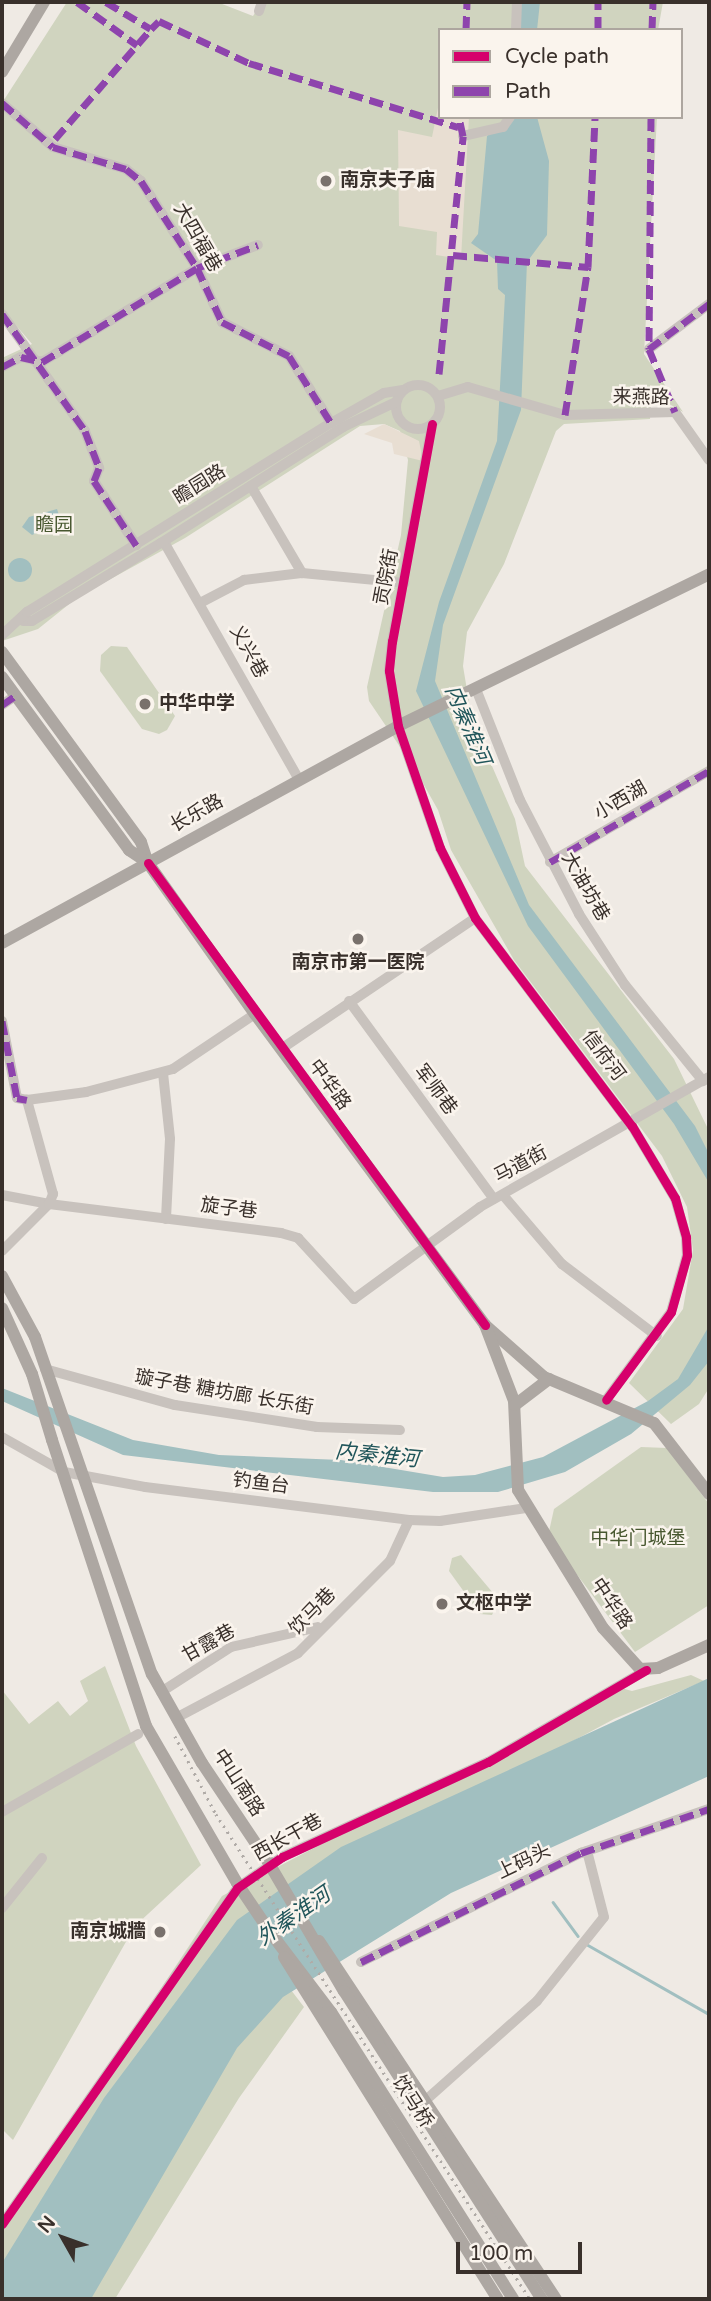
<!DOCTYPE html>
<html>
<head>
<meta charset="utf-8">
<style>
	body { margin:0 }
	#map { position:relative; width:711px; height:2301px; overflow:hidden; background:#efeae4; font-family:"Varela Round","Noto Sans SC",sans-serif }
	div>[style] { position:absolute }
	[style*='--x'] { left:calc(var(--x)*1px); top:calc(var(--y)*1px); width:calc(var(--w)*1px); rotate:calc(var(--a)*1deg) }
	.green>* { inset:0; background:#d0d4bf }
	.plaza>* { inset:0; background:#e8ded2 }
	.water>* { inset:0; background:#a1bfc0 }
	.round { border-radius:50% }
	.stream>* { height:2.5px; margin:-1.25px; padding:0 1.25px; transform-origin:1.25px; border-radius:1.25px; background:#a1bfc0 }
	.minor>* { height:10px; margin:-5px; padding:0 5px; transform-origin:5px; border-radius:5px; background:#c8c2bd }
	.minor>.ring { margin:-5px; padding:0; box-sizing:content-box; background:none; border:10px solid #c8c2bd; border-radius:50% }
	.major>* { height:12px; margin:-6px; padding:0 6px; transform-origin:6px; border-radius:6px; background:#ada7a2 }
	.rail>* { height:2.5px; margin-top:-1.25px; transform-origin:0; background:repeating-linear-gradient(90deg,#b0aba7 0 2px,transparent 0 7px) }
	.major-bridge>* { height:12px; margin:-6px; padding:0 6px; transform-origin:6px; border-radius:6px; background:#ada7a2 }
	.quiet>* { height:7px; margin-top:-3.5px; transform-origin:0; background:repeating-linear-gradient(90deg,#8e44ad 0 14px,transparent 0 21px) }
	.cycleway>* { height:9px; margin:-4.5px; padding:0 4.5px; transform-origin:4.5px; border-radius:4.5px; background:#d6006c }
	.dots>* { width:19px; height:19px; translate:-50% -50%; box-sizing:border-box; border:4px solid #faf4ed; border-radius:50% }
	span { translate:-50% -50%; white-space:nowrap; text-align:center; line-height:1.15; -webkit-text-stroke:5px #faf4ed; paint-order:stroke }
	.poi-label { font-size:19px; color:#39302b; font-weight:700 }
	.left { translate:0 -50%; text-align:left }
	.right { translate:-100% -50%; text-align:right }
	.street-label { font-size:19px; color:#39302b }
	.park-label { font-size:19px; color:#47572f }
	.water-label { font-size:21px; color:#20555a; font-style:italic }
	.frame { position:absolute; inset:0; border:4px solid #39302b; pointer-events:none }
	.legend { position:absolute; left:438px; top:28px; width:245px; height:91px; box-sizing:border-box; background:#faf4ed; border:2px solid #ada69f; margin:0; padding:9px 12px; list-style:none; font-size:21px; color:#39302b }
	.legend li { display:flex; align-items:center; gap:14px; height:35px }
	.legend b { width:35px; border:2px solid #ada69f }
	.north { position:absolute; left:28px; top:2203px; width:70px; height:70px; -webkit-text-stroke:5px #faf4ed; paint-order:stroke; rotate:310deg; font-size:19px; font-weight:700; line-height:28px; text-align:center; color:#39302b }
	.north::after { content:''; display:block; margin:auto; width:24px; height:32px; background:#39302b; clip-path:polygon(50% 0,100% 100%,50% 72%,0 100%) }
	.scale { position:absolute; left:456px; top:2242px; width:126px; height:32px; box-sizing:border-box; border:4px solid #39302b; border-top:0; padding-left:9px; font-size:21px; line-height:24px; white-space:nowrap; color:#39302b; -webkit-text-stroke:5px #faf4ed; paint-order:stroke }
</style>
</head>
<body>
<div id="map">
	<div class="green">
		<i style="clip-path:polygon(67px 2px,217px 2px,253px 16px,262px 2px,663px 2px,658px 30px,440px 30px,440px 117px,657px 117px,644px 354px,683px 412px,652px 394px,650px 419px,564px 424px,556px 431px,504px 564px,467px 632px,463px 666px,472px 720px,515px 819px,525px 866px,674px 1059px,709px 1131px,709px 1388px,699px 1404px,671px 1424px,629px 1383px,683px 1309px,693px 1250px,687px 1207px,662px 1156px,514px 960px,451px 850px,438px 810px,415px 769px,369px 701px,367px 687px,401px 535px,408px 460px,400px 431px,384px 424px,360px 426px,185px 538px,78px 597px,38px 629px,2px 641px,2px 358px,32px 344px,2px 309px,2px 103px)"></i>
		<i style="clip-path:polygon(111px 646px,127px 647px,175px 716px,167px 730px,159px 734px,142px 729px,100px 671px,101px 655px)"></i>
		<i style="clip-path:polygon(641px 1447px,667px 1448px,709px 1504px,709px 1605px,635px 1652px,548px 1536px,554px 1509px)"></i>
		<i style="clip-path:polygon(461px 1555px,499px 1600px,492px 1615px,480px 1614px,449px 1571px,452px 1558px)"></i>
		<i style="clip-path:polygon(105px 1666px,136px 1746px,201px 1865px,135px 1926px,13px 2140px,2px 2129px,2px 1690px,29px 1724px,58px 1701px,70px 1716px,88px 1701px,80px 1681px)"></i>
		<i style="clip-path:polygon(691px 1675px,704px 1681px,614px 1719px,238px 1921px,304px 2007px,239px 2098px,115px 2299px,2px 2299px,2px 2229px,222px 1896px,621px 1688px,632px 1691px)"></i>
	</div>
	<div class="plaza">
		<i style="clip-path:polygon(439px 103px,440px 117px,469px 117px,461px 259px,436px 255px,437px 232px,399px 226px,398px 130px,432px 137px)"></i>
		<i style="clip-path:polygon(384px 424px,419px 441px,423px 461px,394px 454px,392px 443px,364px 434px)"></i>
	</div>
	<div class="water">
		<i style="clip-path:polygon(521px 2px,540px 2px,537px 30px,520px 30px)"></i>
		<i style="clip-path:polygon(512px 117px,537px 117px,549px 161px,547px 235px,527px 262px,521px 410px,443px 625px,435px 681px,529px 905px,695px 1126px,709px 1154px,709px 1183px,674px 1124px,528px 926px,416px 691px,439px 602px,497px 441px,505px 295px,498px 289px,497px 261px,471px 243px,478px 234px,487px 136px)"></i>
		<i style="clip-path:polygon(57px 509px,61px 522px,32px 535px,22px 527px,29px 517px)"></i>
		<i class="round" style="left:8px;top:558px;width:24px;height:24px"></i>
		<i style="clip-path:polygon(709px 1326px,709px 1361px,690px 1385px,631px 1434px,565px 1472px,498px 1492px,433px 1492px,123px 1455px,2px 1401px,2px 1388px,133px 1440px,219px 1455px,341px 1460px,443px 1477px,475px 1475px,543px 1457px,648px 1401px,678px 1379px)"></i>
		<i style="clip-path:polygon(709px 1678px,709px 1776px,451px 1893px,283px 1997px,237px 2048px,91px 2299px,2px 2299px,2px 2263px,104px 2098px,237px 1920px,341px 1847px)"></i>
	</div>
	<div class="stream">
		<i style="--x:553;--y:1902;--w:42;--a:53.7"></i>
		<i style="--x:588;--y:1945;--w:139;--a:29.7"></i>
	</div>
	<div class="minor">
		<i style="--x:259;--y:11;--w:9;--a:-72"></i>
		<i style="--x:516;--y:30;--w:28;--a:-88"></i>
		<i style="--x:2;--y:103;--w:67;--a:40.8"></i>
		<i style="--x:53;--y:147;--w:76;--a:16.8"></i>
		<i style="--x:126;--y:169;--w:19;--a:39"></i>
		<i style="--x:141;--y:181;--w:103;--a:57.2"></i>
		<i style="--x:197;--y:268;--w:60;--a:65.2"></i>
		<i style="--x:222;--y:322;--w:75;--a:26.9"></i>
		<i style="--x:289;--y:356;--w:79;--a:57.9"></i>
		<i style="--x:463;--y:136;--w:41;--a:-12.7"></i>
		<i style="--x:503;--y:127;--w:12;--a:-55"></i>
		<i style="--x:2;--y:314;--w:143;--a:54.6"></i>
		<i style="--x:85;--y:431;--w:40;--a:69"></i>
		<i style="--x:99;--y:468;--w:14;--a:111"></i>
		<i style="--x:94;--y:481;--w:77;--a:56.7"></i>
		<i style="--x:649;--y:349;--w:75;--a:-36.9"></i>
		<i style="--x:2;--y:367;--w:21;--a:-28"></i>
		<i style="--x:21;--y:357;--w:22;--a:13"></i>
		<i style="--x:42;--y:362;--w:181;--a:-31.2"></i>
		<i style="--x:197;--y:268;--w:65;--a:-20.7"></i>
		<i class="ring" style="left:396px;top:385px;width:34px;height:34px"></i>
		<i style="--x:438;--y:396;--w:31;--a:-17"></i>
		<i style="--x:468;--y:387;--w:101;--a:16.1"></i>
		<i style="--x:565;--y:415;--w:110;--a:-1.6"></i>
		<i style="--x:675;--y:412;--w:59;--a:54.7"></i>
		<i style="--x:432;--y:424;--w:221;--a:100.4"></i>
		<i style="--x:392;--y:641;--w:30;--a:96"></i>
		<i style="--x:389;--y:671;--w:56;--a:80.7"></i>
		<i style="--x:398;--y:726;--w:129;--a:71"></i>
		<i style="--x:440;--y:848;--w:78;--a:63.4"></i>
		<i style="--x:475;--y:918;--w:261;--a:53"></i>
		<i style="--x:632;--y:1126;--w:84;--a:59.2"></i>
		<i style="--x:675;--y:1198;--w:41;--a:74.2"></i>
		<i style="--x:686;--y:1237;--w:18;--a:87"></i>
		<i style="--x:687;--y:1255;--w:59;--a:105.7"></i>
		<i style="--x:671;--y:1312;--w:109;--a:126.5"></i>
		<i style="--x:251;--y:486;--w:101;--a:59.6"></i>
		<i style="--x:164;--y:542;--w:274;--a:60.4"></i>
		<i style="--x:200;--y:603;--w:50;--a:-27.6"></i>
		<i style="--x:244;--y:580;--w:58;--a:-6.9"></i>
		<i style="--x:302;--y:573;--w:103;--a:5.5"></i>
		<i style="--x:23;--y:621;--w:9;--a:0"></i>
		<i style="--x:32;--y:621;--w:151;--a:-31.2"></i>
		<i style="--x:161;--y:543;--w:216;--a:-32.5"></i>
		<i style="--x:343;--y:427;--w:59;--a:-25.3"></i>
		<i style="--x:2;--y:635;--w:34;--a:-43"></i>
		<i style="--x:27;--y:612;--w:358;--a:-31.9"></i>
		<i style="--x:331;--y:423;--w:61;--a:-29.5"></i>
		<i style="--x:384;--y:393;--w:19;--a:-9"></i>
		<i style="--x:476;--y:689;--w:119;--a:68.4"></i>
		<i style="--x:520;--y:800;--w:128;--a:62.6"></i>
		<i style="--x:579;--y:914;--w:85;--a:57.1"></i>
		<i style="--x:625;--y:985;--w:124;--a:50.9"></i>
		<i style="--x:2;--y:705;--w:16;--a:-35"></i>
		<i style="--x:550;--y:862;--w:183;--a:-29.8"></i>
		<i style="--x:349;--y:1001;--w:245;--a:53.8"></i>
		<i style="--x:2;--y:1021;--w:78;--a:79"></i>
		<i style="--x:17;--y:1098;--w:10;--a:11"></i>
		<i style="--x:281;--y:1049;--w:234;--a:-34"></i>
		<i style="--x:163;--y:1073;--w:66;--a:83.9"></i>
		<i style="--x:170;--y:1139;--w:80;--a:92.9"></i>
		<i style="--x:2;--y:1195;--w:48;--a:10.8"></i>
		<i style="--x:49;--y:1204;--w:11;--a:-68"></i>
		<i style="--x:53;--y:1194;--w:98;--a:-105.5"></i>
		<i style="--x:27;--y:1100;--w:60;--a:-7.7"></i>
		<i style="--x:86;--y:1092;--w:90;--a:-14.8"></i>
		<i style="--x:173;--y:1069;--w:99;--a:-33.9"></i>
		<i style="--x:503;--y:1195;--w:91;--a:49.5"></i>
		<i style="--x:562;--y:1264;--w:119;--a:37.2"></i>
		<i style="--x:2;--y:1251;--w:66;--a:-45"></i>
		<i style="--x:49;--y:1204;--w:234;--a:7.1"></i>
		<i style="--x:281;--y:1233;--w:18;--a:16"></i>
		<i style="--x:298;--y:1238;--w:83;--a:47.4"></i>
		<i style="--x:354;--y:1299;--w:156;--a:-36.1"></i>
		<i style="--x:480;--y:1207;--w:263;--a:-29.6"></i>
		<i style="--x:45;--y:1369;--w:135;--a:15.5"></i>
		<i style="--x:175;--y:1405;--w:144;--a:8.8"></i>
		<i style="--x:317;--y:1427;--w:83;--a:2.1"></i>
		<i style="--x:2;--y:1437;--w:71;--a:29.4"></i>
		<i style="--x:64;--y:1472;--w:82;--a:10.5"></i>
		<i style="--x:145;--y:1487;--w:266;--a:7.1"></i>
		<i style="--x:409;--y:1520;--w:31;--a:2"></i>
		<i style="--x:440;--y:1521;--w:87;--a:-8.6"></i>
		<i style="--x:161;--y:1692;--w:83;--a:-32.7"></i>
		<i style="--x:231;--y:1647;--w:89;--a:-12.9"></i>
		<i style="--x:176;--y:1718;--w:138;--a:-28"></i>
		<i style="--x:298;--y:1653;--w:130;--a:-45"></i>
		<i style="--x:390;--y:1561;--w:45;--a:-65.1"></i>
		<i style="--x:2;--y:1812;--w:157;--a:-29.8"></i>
		<i style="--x:2;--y:1908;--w:64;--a:-51.3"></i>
		<i style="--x:361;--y:1962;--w:246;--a:-26.4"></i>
		<i style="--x:581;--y:1853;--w:135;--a:-19"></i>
		<i style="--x:427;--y:2099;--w:147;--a:-41.7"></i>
		<i style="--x:537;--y:2001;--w:107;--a:-51.4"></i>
		<i style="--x:604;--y:1917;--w:68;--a:-104.4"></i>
		<i style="--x:2;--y:2224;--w:410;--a:-55"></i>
		<i style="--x:237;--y:1888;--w:55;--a:-34.6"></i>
		<i style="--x:282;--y:1857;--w:227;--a:-24.8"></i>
		<i style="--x:488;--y:1762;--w:183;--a:-30.2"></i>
	</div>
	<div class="major">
		<i style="--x:2;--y:72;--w:82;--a:-59"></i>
		<i style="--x:2;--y:652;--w:235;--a:53.8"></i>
		<i style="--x:141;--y:842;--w:22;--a:72"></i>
		<i style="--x:148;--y:863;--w:185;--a:54.7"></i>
		<i style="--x:255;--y:1014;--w:387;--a:53.5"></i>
		<i style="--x:485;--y:1325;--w:79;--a:41.4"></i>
		<i style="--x:544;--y:1377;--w:119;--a:22.7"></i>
		<i style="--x:654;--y:1423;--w:90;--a:52.2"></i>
		<i style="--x:2;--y:677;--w:215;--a:53.7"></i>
		<i style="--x:129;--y:850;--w:23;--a:34"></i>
		<i style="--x:2;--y:943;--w:452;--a:-28.7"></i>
		<i style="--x:398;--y:726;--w:346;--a:-26"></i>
		<i style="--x:2;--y:1276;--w:69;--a:61.6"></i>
		<i style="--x:35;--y:1337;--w:357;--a:70.9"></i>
		<i style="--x:152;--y:1674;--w:102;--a:60.7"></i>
		<i style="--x:202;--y:1763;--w:117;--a:56.2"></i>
		<i style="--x:2;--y:1308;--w:72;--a:65.6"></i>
		<i style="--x:485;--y:1325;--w:81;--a:69.1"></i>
		<i style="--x:514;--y:1401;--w:89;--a:87.4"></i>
		<i style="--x:518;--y:1490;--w:162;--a:58.4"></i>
		<i style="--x:603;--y:1628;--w:55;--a:47.9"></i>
		<i style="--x:640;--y:1669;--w:18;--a:-3"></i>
		<i style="--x:658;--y:1668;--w:56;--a:-24.3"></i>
		<i style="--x:515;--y:1405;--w:43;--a:-37.4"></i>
		<i style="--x:52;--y:1440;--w:301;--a:71.8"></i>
		<i style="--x:146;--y:1726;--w:181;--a:59.9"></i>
		<i style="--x:270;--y:1932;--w:101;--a:52.7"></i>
		<i style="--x:331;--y:2012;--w:340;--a:57.6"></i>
		<i style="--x:319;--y:1941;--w:429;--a:56.5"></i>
		<i style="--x:284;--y:1957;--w:403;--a:58"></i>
	</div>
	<div class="rail">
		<i style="--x:175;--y:1736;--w:88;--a:62.3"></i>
		<i style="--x:216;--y:1814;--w:578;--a:57.08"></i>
	</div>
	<div class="major-bridge">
		<i style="--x:32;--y:1374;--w:69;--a:73.1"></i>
		<i style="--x:267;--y:1860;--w:152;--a:59.6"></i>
		<i style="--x:344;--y:1991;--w:366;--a:57.3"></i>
		<i style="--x:237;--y:1883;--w:59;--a:56"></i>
	</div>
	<div class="quiet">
		<i style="--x:77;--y:2;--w:74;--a:35.6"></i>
		<i style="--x:106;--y:2;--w:52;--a:31"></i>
		<i style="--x:151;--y:29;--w:11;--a:-45"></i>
		<i style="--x:159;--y:21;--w:99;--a:25"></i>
		<i style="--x:249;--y:63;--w:219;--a:17"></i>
		<i style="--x:466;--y:30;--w:28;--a:-88"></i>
		<i style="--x:598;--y:30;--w:28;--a:-90"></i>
		<i style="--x:652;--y:30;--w:28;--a:-88"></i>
		<i style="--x:2;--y:103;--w:67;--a:40.8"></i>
		<i style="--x:53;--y:147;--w:76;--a:16.8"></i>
		<i style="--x:126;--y:169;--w:19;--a:39"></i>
		<i style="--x:141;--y:181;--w:103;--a:57.2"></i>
		<i style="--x:197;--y:268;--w:60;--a:65.2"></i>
		<i style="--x:222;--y:322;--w:75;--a:26.9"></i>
		<i style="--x:289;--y:356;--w:79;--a:57.9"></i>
		<i style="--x:651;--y:117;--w:232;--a:90.5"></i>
		<i style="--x:649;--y:349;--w:68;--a:67.6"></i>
		<i style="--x:55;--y:139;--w:146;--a:-48.9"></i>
		<i style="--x:453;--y:255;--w:136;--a:5.1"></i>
		<i style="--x:2;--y:314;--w:143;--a:54.6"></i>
		<i style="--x:85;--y:431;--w:40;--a:69"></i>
		<i style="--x:99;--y:468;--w:14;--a:111"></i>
		<i style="--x:94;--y:481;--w:77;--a:56.7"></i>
		<i style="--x:649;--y:349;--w:75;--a:-36.9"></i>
		<i style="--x:2;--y:367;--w:21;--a:-28"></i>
		<i style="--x:21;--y:357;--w:22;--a:13"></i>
		<i style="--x:42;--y:362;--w:181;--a:-31.2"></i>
		<i style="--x:197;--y:268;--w:65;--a:-20.7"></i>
		<i style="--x:439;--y:374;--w:239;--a:-84.2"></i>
		<i style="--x:463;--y:136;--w:19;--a:-102"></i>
		<i style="--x:565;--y:415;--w:150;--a:-81.2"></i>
		<i style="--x:588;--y:267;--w:150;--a:-87.3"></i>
		<i style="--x:2;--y:705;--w:16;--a:-35"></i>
		<i style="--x:550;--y:862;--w:183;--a:-29.8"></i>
		<i style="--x:2;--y:1021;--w:78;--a:79"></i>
		<i style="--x:17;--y:1098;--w:10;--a:11"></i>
		<i style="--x:361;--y:1962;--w:246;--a:-26.4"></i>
		<i style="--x:581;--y:1853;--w:135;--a:-19"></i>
	</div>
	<div class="cycleway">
		<i style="--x:432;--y:424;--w:221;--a:100.4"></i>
		<i style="--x:392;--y:641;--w:30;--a:96"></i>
		<i style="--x:389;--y:671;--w:56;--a:80.7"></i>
		<i style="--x:398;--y:726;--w:129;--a:71"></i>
		<i style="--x:440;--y:848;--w:78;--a:63.4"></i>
		<i style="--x:475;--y:918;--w:261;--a:53"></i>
		<i style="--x:632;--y:1126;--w:84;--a:59.2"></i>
		<i style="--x:675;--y:1198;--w:41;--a:74.2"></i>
		<i style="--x:686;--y:1237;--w:18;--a:87"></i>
		<i style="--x:687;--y:1255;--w:59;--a:105.7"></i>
		<i style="--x:671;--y:1312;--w:109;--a:126.5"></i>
		<i style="--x:148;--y:863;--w:572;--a:53.89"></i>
		<i style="--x:2;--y:2224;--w:410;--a:-55"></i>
		<i style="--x:237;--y:1888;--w:55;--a:-34.6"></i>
		<i style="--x:282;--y:1857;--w:227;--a:-24.8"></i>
		<i style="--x:488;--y:1762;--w:183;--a:-30.2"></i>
	</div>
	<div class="dots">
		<i style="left:326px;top:181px;background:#79716c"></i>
		<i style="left:145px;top:704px;background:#79716c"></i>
		<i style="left:358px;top:939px;background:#79716c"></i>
		<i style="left:442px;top:1604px;background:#79716c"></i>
		<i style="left:160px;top:1932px;background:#79716c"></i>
	</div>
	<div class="poi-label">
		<span class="left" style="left:340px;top:181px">南京夫子庙</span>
		<span class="left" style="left:159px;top:704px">中华中学</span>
		<span style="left:358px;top:963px">南京市第一医院</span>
		<span class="left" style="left:456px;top:1604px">文枢中学</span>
		<span class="right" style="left:146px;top:1932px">南京城牆</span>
	</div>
	<div class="street-label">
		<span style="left:197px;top:238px;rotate:60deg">大四福巷</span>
		<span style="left:641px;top:398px;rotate:1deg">来燕路</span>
		<span style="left:200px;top:485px;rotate:-32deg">瞻园路</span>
		<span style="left:387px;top:577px;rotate:-79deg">贡院街</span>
		<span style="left:248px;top:652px;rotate:61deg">义兴巷</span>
		<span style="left:621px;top:801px;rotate:-30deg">小西湖</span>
		<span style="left:197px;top:814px;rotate:-29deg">长乐路</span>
		<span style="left:585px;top:887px;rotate:60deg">大油坊巷</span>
		<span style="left:603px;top:1056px;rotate:53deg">信府河</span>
		<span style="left:329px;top:1085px;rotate:54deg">中华路</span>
		<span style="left:435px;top:1090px;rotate:53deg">军师巷</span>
		<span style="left:521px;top:1165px;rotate:-28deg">马道街</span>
		<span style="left:229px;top:1209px;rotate:7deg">旋子巷</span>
		<span style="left:224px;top:1393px;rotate:10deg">璇子巷 糖坊廊 长乐街</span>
		<span style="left:261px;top:1484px;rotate:7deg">钓鱼台</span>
		<span style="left:611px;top:1604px;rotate:56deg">中华路</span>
		<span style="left:313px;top:1612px;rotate:-46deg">饮马巷</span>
		<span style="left:209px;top:1644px;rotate:-29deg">甘露巷</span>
		<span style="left:238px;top:1783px;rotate:57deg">中山南路</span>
		<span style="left:288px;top:1838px;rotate:-29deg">西长干巷</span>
		<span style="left:524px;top:1862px;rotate:-26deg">上码头</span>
		<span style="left:412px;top:2102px;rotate:57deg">饮马桥</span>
	</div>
	<div class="park-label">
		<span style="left:54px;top:526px">瞻园</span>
		<span style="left:638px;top:1539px">中华门城堡</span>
	</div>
	<div class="water-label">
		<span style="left:467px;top:725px;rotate:67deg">内秦淮河</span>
		<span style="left:377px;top:1456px;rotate:6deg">内秦淮河</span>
		<span style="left:294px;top:1917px;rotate:-35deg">外秦淮河</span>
	</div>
	<div class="frame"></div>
	<ul class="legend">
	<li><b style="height:9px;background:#d6006c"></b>Cycle path</li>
	<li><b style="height:9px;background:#8e44ad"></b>Path</li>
	</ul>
	<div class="north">N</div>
	<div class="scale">100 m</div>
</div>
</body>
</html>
